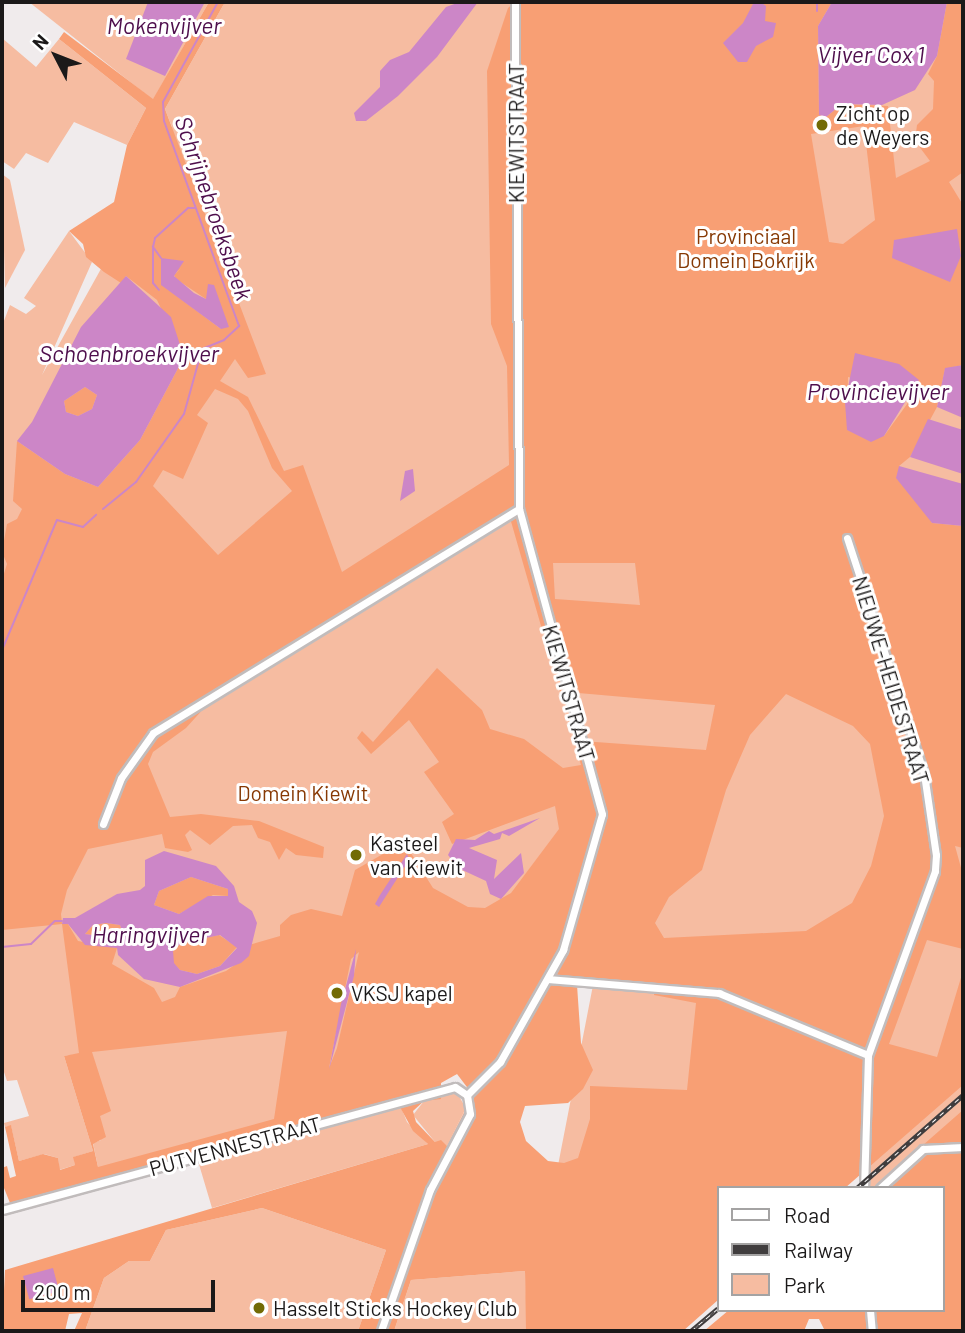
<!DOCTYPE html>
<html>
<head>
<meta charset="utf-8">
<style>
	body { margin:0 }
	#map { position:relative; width:965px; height:1333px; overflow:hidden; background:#f0ebec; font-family:Barlow,sans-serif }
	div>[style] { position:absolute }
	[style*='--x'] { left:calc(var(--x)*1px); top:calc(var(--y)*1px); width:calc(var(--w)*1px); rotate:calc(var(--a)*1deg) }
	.green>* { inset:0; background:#f6bca1 }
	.forest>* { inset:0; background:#f89f74 }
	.water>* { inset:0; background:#cc86c7; transform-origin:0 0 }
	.stream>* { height:2px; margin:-1px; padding:0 1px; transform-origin:1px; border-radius:1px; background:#cc86c7 }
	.roads { filter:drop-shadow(2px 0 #c1bcbc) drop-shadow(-2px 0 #c1bcbc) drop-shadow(0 2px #c1bcbc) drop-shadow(0 -2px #c1bcbc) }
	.minor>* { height:7px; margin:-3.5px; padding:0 3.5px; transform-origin:3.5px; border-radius:3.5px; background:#fff }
	.rail>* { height:4.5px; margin-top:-2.25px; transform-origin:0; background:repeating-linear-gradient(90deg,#fff 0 5px,#403d3e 0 10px); box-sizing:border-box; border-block:2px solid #403d3e }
	.dots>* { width:19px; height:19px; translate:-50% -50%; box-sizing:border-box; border:4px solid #fff; border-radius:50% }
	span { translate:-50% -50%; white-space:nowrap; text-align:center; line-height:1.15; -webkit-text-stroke:6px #fff; paint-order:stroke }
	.poi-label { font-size:21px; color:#1b1919 }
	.left { translate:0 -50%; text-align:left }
	.street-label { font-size:21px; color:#1b1919 }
	.park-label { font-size:21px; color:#873904 }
	.water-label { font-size:23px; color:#4e0e4c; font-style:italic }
	.frame { position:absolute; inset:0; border:4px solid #1b1919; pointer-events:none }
	.legend { position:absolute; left:717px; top:1186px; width:228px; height:126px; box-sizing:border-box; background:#fff; border:2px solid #a4a3a3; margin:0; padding:9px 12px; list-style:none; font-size:21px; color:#1b1919 }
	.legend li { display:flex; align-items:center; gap:14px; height:35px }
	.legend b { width:35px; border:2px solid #a4a3a3 }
	.north { position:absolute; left:21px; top:21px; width:70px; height:70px; -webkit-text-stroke:5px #fff; paint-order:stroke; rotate:312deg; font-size:19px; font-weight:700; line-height:28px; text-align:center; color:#1b1919 }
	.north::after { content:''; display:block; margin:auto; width:24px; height:32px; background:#1b1919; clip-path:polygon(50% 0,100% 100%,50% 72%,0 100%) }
	.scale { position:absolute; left:21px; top:1280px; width:194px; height:32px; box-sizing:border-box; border:4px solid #1b1919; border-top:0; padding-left:9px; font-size:21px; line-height:24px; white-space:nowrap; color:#1b1919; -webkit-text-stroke:5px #fff; paint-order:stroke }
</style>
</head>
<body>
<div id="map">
	<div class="green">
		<i style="clip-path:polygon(29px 2px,209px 2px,153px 100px)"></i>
		<i style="clip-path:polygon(225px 2px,963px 2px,963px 1331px,942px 1310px,942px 1188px,869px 1188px,869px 1166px,718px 1188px,680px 1331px,394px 1331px,411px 1280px,525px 1271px,527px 1325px,615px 872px,533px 1022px,457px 1074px,109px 1170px,98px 1167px,93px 1143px,101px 1140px,79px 1054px,64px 1056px,93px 1151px,74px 1157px,75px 1165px,59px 1170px,58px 1158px,44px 1154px,19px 1161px,11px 1126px,5px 1127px,4px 1123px,29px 1116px,17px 1080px,7px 1081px,2px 1066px,2px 326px,10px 305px,26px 314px,36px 306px,24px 298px,69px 231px,92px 262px,42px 375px,107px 258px,172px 127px,165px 109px)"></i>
		<i style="clip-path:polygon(2px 38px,36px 67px,59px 39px,146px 108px,127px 145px,74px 122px,48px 163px,26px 153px,14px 169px,2px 161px)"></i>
		<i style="clip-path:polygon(2px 174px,10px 180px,25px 250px,5px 288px)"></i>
		<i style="clip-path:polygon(443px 1093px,457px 1093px,466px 1108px,447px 1146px,435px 1142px,413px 1115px,424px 1101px)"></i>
		<i style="clip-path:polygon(401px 1107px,407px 1122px,428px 1144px,212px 1208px,198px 1161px)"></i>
		<i style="clip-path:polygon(262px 1208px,386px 1250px,358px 1331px,85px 1331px,104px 1278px,129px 1261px,150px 1261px,166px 1230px)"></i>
	</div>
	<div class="forest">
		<i style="clip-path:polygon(evenodd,209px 2px,225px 2px,165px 109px,266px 374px,248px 378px,235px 359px,220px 381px,248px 397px,284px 471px,303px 465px,342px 572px,509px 465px,507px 366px,491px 324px,487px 71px,508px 8px,515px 2px,832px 2px,818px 26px,819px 115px,826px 117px,842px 104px,888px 106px,896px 178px,930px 161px,915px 141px,917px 125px,933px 109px,934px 81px,928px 74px,937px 56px,947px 2px,963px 2px,963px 172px,949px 182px,963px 205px,963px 365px,945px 369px,937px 407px,910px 457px,899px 466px,932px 523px,963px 526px,963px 848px,955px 846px,963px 875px,963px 949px,927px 940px,889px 1044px,937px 1057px,963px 971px,963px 1085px,845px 1188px,718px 1188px,718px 1300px,683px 1331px,526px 1331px,525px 1271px,411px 1280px,394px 1331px,384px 1331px,395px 1280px,377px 1331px,358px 1331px,386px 1250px,262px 1208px,166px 1230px,150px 1261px,129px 1261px,104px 1278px,85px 1331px,74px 1331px,82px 1313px,69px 1314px,65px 1331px,2px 1331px,5px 1270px,428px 1144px,413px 1131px,400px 1107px,319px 1129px,317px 1120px,10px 1203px,2px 1183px,2px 1168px,7px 1166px,10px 1178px,16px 1176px,5px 1127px,11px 1125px,19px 1161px,43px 1154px,58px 1158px,60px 1170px,75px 1165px,73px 1157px,93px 1151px,64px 1056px,79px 1053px,62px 924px,2px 930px,2px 580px,7px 564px,2px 552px,7px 524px,17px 519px,22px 509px,13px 501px,17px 441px,65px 474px,98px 487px,140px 440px,184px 357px,157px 300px,126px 276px,121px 283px,104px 272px,86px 257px,83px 244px,69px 231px,114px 202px,127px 145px,146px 108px,59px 39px,64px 32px,153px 99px,209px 2px,864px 126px,875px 220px,843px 244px,829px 242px,811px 134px,864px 126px,209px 2px,181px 268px,174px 275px,176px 279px,206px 299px,221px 329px,162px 285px,181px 268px,209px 2px,848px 377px,915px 393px,884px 436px,847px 430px,848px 377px,209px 2px,215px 389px,238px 399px,248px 411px,272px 468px,292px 491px,218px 555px,153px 486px,163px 470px,183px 479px,208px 423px,197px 415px,215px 389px,209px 2px,510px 518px,581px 765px,563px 768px,524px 739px,490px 729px,482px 710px,437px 668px,373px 742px,362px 731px,357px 738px,371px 754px,409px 720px,439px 762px,424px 772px,454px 814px,442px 822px,452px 844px,555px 806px,559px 829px,511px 893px,485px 908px,468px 907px,433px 888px,404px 842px,355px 870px,342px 916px,311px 909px,291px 915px,280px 925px,280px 936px,249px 945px,249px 955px,226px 971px,180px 987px,175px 997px,162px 1002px,154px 988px,112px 964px,117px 948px,78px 941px,68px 924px,62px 923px,61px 914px,67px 890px,88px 849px,162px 834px,165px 848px,188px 852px,192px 850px,185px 835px,190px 830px,210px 845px,233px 826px,252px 825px,258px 838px,270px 842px,279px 860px,286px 848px,296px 855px,323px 858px,324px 847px,259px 821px,201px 814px,170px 817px,148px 764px,153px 752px,186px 728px,205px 707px,510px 518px,209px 2px,553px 563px,635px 563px,640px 605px,555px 599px,553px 563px,209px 2px,567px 692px,715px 705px,706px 750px,582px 741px,567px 692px,209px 2px,786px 694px,853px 726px,870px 744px,884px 816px,871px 866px,852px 903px,806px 931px,664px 938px,655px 923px,669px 897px,702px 870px,726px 790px,750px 735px,786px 694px,209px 2px,359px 952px,337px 1048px,329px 1068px,351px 959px,359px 952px,209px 2px,622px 981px,655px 984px,654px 995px,696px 1003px,687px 1090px,590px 1086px,590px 1119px,578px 1158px,564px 1163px,548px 1161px,526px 1141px,520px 1122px,525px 1106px,568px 1103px,583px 1089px,593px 1070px,581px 1043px,577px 985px,618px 987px,622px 981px,209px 2px,287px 1031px,274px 1119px,98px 1167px,93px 1144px,106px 1137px,100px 1116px,111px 1111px,92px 1052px,287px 1031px,209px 2px,457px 1074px,473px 1095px,447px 1146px,441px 1140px,435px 1142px,416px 1122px,413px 1111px,424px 1101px,441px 1099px,441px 1083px,457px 1074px)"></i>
		<i style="clip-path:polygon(85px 387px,97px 395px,92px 409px,78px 416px,66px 412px,64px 401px)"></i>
		<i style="clip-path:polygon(191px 877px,228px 889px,228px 896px,213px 895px,179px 914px,154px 905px,159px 891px)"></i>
		<i style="clip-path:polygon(106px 923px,120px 925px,123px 934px,114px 938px,85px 934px,93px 925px)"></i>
		<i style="clip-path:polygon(219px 935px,237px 947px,220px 966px,197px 974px,180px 970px,173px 963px,173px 951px,181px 943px)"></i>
		<i style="clip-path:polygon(963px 1110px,963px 1331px,825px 1331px,819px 1319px,809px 1319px,804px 1331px,704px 1331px,729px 1310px,942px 1310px,942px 1188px,874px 1188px)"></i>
	</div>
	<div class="water">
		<i style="clip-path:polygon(148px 2px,205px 2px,165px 76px,126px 59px)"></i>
		<i style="clip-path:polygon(460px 2px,478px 2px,437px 57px,398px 96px,366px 121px,356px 121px,354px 113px,380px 87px,380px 71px,390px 60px,409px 52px,446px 7px)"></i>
		<i style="clip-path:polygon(760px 2px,766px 6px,765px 21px,776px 23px,773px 37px,756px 46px,747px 62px,738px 62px,723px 43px,743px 23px,753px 4px)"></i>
		<i style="clip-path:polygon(832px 2px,947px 2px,937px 56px,915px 90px,882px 105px,842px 104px,826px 117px,819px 115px,818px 26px)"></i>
		<i style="clip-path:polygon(957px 229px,961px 256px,950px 282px,892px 258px,894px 240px)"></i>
		<i style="clip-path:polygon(161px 258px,184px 261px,174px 276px,194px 293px,206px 299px,208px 284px,214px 285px,229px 327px,221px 329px,161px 285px)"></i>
		<i style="clip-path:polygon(evenodd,126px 276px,171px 317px,184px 357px,140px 440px,98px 487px,65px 474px,17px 441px,32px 422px,81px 327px,126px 276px,85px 387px,97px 395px,92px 409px,78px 416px,66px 412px,64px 401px,85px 387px)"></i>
		<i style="clip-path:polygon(855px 353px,899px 364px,919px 380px,884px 436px,871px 442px,847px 430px,845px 402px)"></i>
		<i style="clip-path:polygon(963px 365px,963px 418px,937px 407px,945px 368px)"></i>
		<i style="clip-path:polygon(928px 419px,963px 430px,963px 474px,910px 457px)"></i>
		<i style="clip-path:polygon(899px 466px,963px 484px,963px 526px,932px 523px,896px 478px)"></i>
		<i style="clip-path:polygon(413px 469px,415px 491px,400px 501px,405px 471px)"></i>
		<i style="clip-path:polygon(540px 818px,509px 836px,502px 833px,500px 839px,469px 848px,497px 860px,494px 879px,521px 853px,524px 873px,501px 899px,490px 894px,486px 881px,458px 868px,448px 855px,456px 839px,475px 840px,489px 831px,494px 834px)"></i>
		<i style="clip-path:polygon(evenodd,164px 851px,216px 866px,234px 886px,239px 902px,252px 911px,257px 923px,249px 956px,241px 963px,180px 987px,144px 979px,118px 955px,117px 948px,85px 945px,68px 924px,62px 924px,63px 918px,75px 918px,117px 894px,140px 890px,145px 886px,145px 860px,164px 851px,191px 877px,228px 889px,228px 896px,208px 896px,179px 914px,154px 905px,159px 891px,191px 877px,164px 851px,106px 923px,120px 925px,123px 934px,114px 938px,85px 934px,93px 925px,106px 923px,164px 851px,220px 935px,237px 948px,220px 966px,197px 974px,180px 970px,174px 963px,173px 951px,181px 943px,220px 935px)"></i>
		<i style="clip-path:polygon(407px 854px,409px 860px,379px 907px,375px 904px,380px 895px)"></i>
		<i style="clip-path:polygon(356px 949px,354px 976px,329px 1070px,341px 1004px)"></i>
		<i style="left:53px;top:1268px;width:24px;height:31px;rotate:75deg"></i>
	</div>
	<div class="stream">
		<i style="--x:817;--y:11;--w:9;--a:-90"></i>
		<i style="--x:153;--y:248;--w:35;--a:90"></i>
		<i style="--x:153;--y:283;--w:9;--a:49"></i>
		<i style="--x:161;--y:258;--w:14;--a:-126"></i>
		<i style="--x:153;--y:247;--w:9;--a:-77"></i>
		<i style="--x:155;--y:238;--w:45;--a:-42.3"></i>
		<i style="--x:188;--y:208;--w:7;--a:0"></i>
		<i style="--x:103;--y:509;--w:43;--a:-39.3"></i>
		<i style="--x:136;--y:482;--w:83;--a:-54.8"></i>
		<i style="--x:184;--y:414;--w:67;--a:-74.5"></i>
		<i style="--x:202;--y:349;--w:24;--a:-22"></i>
		<i style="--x:224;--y:340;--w:21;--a:-43"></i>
		<i style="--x:239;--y:326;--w:218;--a:-110.1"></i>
		<i style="--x:164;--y:121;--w:19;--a:-93"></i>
		<i style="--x:163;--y:102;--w:114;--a:-61.2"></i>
		<i style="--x:2;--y:650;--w:141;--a:-67.1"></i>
		<i style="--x:57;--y:520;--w:27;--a:15"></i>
		<i style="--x:83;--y:527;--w:18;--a:-43"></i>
		<i style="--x:2;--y:947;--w:29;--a:-6"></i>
		<i style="--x:31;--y:944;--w:33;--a:-44"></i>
		<i style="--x:55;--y:921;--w:7;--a:0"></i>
	</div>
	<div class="roads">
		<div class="minor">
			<i style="--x:847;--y:538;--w:248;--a:71.9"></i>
			<i style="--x:924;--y:774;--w:82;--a:81.6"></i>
			<i style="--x:936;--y:855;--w:16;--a:94"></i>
			<i style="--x:935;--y:871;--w:196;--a:110"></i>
			<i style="--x:868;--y:1055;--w:133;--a:91.7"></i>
			<i style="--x:103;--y:824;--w:49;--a:-68.6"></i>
			<i style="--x:121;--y:778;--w:55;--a:-54.6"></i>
			<i style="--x:153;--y:733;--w:429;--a:-31.5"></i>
			<i style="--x:548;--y:979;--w:172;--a:4.7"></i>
			<i style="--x:719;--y:993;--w:161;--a:22.6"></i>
			<i style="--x:467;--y:1095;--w:47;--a:-45"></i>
			<i style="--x:500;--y:1062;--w:129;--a:-60.6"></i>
			<i style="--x:563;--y:950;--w:141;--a:-74"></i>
			<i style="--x:602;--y:814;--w:316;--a:-105.2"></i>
			<i style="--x:519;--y:509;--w:507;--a:-90.45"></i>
			<i style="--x:880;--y:1188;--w:58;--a:-42.2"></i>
			<i style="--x:923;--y:1149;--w:40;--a:-2.9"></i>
			<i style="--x:2;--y:1210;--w:469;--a:-15.2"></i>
			<i style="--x:455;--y:1087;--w:14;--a:34"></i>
			<i style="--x:467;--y:1095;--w:19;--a:81"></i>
			<i style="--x:470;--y:1114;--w:86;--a:117.8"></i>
			<i style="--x:430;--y:1190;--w:149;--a:109.2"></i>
			<i style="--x:870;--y:1310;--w:21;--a:85"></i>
		</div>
	</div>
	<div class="rail">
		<i style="--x:857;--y:1188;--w:141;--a:-41.3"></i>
		<i style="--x:691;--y:1331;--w:35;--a:-40"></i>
	</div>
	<div class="dots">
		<i style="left:822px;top:125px;background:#726b05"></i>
		<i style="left:356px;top:855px;background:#726b05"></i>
		<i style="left:337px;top:993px;background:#726b05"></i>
		<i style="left:259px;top:1308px;background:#726b05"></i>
	</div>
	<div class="poi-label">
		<span class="left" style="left:836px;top:125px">Zicht op<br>de Weyers</span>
		<span class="left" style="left:370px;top:855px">Kasteel<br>van Kiewit</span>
		<span class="left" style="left:351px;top:993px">VKSJ kapel</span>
		<span class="left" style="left:273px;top:1308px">Hasselt Sticks Hockey Club</span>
	</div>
	<div class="street-label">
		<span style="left:516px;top:133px;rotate:-90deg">KIEWITSTRAAT</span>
		<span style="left:891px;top:680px;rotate:73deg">NIEUWE-HEIDESTRAAT</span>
		<span style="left:569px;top:693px;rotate:74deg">KIEWITSTRAAT</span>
		<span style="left:235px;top:1146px;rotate:-15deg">PUTVENNESTRAAT</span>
	</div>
	<div class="park-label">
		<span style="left:746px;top:248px">Provinciaal<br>Domein Bokrijk</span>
		<span style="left:303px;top:793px">Domein Kiewit</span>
	</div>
	<div class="water-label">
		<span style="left:164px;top:25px">Mokenvijver</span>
		<span style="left:871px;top:54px">Vijver Cox 1</span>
		<span style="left:214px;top:208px;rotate:71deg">Schrijnebroeksbeek</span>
		<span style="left:129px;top:353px">Schoenbroekvijver</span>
		<span style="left:878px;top:391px">Provincievijver</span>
		<span style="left:150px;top:934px">Haringvijver</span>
	</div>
	<div class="frame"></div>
	<ul class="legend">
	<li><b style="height:9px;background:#fff"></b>Road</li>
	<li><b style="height:9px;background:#403d3e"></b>Railway</li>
	<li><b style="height:19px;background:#f6bca1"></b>Park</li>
	</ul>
	<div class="north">N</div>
	<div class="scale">200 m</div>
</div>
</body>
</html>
